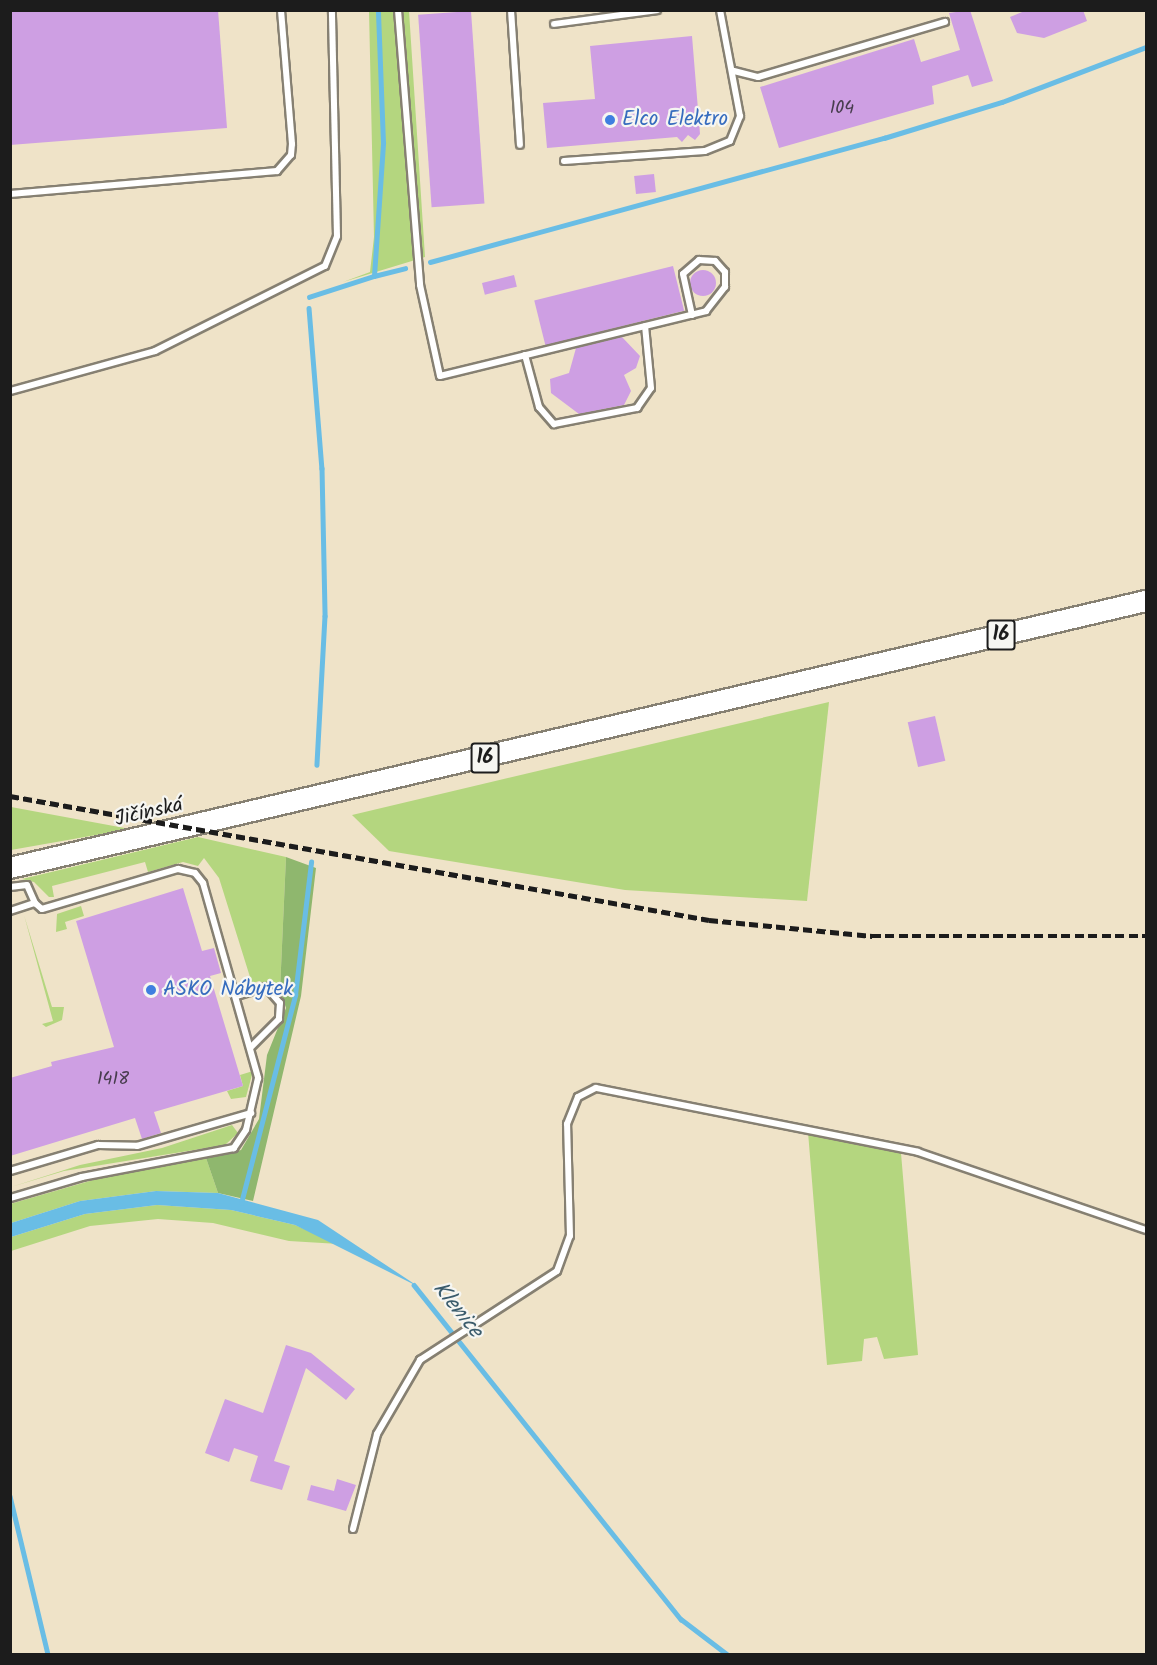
<!DOCTYPE html>
<html>
<head>
<meta charset="utf-8">
<style>
	body { margin:0 }
	#map { position:relative; width:1157px; height:1665px; overflow:hidden; background:#efe3c8; font-family:Kalam,sans-serif }
	div>[style] { position:absolute }
	[style*='--x'] { left:calc(var(--x)*1px); top:calc(var(--y)*1px); width:calc(var(--w)*1px); rotate:calc(var(--a)*1deg) }
	.green>* { inset:0; background:#b4d67f }
	.forest>* { inset:0; background:#8fb76e }
	.water>* { inset:0; background:#69bde5 }
	.stream>* { height:4.5px; margin:-2.25px; padding:0 2.25px; transform-origin:2.25px; border-radius:2.25px; background:#69bde5 }
	.building>* { inset:0; background:#ce9fe3; transform-origin:0 0 }
	.round { border-radius:50% }
	.roads { filter:drop-shadow(2px 0 #868072) drop-shadow(-2px 0 #868072) drop-shadow(0 2px #868072) drop-shadow(0 -2px #868072) }
	.lane>* { height:6px; margin:-3px; padding:0 3px; transform-origin:3px; border-radius:3px; background:#fff }
	.primary>* { height:20px; margin:-10px; padding:0 10px; transform-origin:10px; border-radius:10px; background:#fff }
	.rail>* { height:4.5px; margin-top:-2.25px; transform-origin:0; background:repeating-linear-gradient(90deg,#1c1c1c 0 9px,transparent 0 13.5px) }
	.dots>* { width:16px; height:16px; translate:-50% -50%; box-sizing:border-box; border:3px solid #f6f6f2; border-radius:50% }
	span { translate:-50% -50%; white-space:nowrap; text-align:center; line-height:1.15; -webkit-text-stroke:4.5px #f6f6f2; paint-order:stroke }
	.number-label { font-size:18px; color:#483d4e }
	.number-label span { -webkit-text-stroke-width:0 }
	.shield-label span { padding:2px 4px; background:#f6f6f2; border:2px solid; border-radius:4px; -webkit-text-stroke-width:0 }
	.shield-label { font-size:20px; color:#1c1c1c; font-weight:700 }
	.shop-label { font-size:21px; color:#366cbe }
	.left { translate:0 -50%; text-align:left }
	.street-label { font-size:21px; color:#1c1c1c }
	.water-label { font-size:22px; color:#3b5c6c; font-style:italic }
	.frame { position:absolute; inset:0; border:12px solid #1c1c1c; pointer-events:none }
</style>
</head>
<body>
<div id="map">
	<div class="green">
		<i style="clip-path:polygon(369px 11px,409px 11px,425px 257px,343px 282px,370px 272px,374px 237px)"></i>
		<i style="clip-path:polygon(829px 702px,807px 901px,625px 890px,389px 851px,352px 815px)"></i>
		<i style="clip-path:polygon(11px 807px,130px 829px,11px 850px)"></i>
		<i style="clip-path:polygon(198px 837px,286px 857px,280px 990px,259px 981px,242px 987px,240px 981px,250px 977px,219px 878px,204px 858px,198px 866px,183px 862px,148px 872px,145px 862px,52px 886px,54px 897px,49px 897px,34px 882px,22px 879px)"></i>
		<i style="clip-path:polygon(81px 906px,84px 916px,65px 922px,67px 929px,56px 932px,57px 914px)"></i>
		<i style="clip-path:polygon(24px 915px,52px 1007px,64px 1007px,62px 1020px,46px 1027px,42px 1024px,53px 1021px)"></i>
		<i style="clip-path:polygon(253px 1071px,246px 1097px,231px 1099px,227px 1091px,243px 1086px,240px 1075px)"></i>
		<i style="clip-path:polygon(232px 1125px,238px 1133px,225px 1145px,64px 1171px,11px 1187px,80px 1165px,162px 1148px)"></i>
		<i style="clip-path:polygon(808px 1132px,901px 1153px,918px 1355px,884px 1359px,877px 1337px,864px 1339px,862px 1361px,827px 1365px)"></i>
		<i style="clip-path:polygon(206px 1158px,218px 1193px,156px 1191px,80px 1201px,11px 1223px,10px 1204px,107px 1176px)"></i>
		<i style="clip-path:polygon(157px 1205px,231px 1210px,295px 1225px,339px 1244px,289px 1241px,213px 1223px,158px 1219px,90px 1226px,11px 1251px,11px 1237px,85px 1214px)"></i>
	</div>
	<div class="forest">
		<i style="clip-path:polygon(286px 857px,316px 868px,301px 996px,253px 1201px,218px 1193px,206px 1158px,241px 1150px,259px 1119px,267px 1055px,286px 1008px,280px 990px)"></i>
	</div>
	<div class="water">
		<i style="clip-path:polygon(156px 1191px,218px 1193px,318px 1220px,419px 1287px,295px 1225px,231px 1210px,157px 1205px,85px 1214px,11px 1237px,11px 1223px,80px 1201px)"></i>
	</div>
	<div class="stream">
		<i style="--x:430;--y:262;--w:471;--a:-15.3"></i>
		<i style="--x:884;--y:138;--w:123;--a:-17"></i>
		<i style="--x:1002;--y:102;--w:154;--a:-20.9"></i>
		<i style="--x:374;--y:276;--w:32;--a:-14"></i>
		<i style="--x:309;--y:297;--w:68;--a:-17.9"></i>
		<i style="--x:374;--y:276;--w:133;--a:-86.1"></i>
		<i style="--x:383;--y:143;--w:133;--a:-92.2"></i>
		<i style="--x:309;--y:308;--w:161;--a:85.4"></i>
		<i style="--x:322;--y:468;--w:148;--a:88.8"></i>
		<i style="--x:325;--y:616;--w:149;--a:93.1"></i>
		<i style="--x:241;--y:1203;--w:215;--a:-75.4"></i>
		<i style="--x:295;--y:995;--w:134;--a:-83.1"></i>
		<i style="--x:414;--y:1285;--w:428;--a:51.4"></i>
		<i style="--x:681;--y:1619;--w:58;--a:37.3"></i>
		<i style="--x:10;--y:1496;--w:163;--a:76.5"></i>
	</div>
	<div class="building">
		<i style="clip-path:polygon(10px 10px,218px 10px,227px 128px,10px 145px)"></i>
		<i style="clip-path:polygon(970px 10px,993px 81px,972px 87px,968px 75px,932px 86px,934px 104px,779px 148px,760px 87px,914px 39px,921px 62px,960px 50px,949px 13px)"></i>
		<i style="clip-path:polygon(1027px 10px,1083px 10px,1087px 21px,1044px 38px,1017px 33px,1010px 17px)"></i>
		<i style="left:471px;top:11px;width:193px;height:53px;rotate:86deg"></i>
		<i style="clip-path:polygon(692px 36px,700px 134px,695px 140px,688px 135px,682px 142px,677px 137px,547px 148px,543px 103px,595px 99px,590px 46px)"></i>
		<i style="left:654px;top:174px;width:18px;height:20px;rotate:84deg"></i>
		<i style="left:673px;top:266px;width:46px;height:143px;rotate:76deg"></i>
		<i class="round" style="left:690px;top:270px;width:26px;height:26px"></i>
		<i style="left:514px;top:275px;width:12px;height:33px;rotate:76deg"></i>
		<i style="clip-path:polygon(622px 337px,640px 356px,636px 368px,624px 375px,631px 391px,624px 405px,579px 414px,551px 393px,550px 379px,569px 373px,576px 348px)"></i>
		<i style="left:935px;top:716px;width:46px;height:28px;rotate:77deg"></i>
		<i style="clip-path:polygon(183px 888px,202px 951px,214px 948px,221px 973px,210px 976px,243px 1086px,154px 1112px,161px 1133px,142px 1139px,135px 1118px,10px 1156px,10px 1078px,52px 1066px,51px 1062px,114px 1047px,76px 921px)"></i>
		<i style="clip-path:polygon(286px 1345px,311px 1353px,355px 1389px,346px 1400px,306px 1368px,274px 1461px,290px 1466px,282px 1490px,250px 1481px,258px 1456px,234px 1448px,229px 1462px,205px 1453px,225px 1399px,263px 1413px)"></i>
		<i style="clip-path:polygon(337px 1479px,356px 1485px,346px 1511px,307px 1500px,311px 1485px,334px 1491px)"></i>
	</div>
	<div class="roads">
		<div class="lane">
			<i style="--x:398;--y:10;--w:276;--a:85.4"></i>
			<i style="--x:420;--y:285;--w:93;--a:77.6"></i>
			<i style="--x:440;--y:376;--w:274;--a:-13.7"></i>
			<i style="--x:706;--y:311;--w:31;--a:-52"></i>
			<i style="--x:725;--y:287;--w:15;--a:-90"></i>
			<i style="--x:725;--y:272;--w:15;--a:-132"></i>
			<i style="--x:715;--y:261;--w:16;--a:-176"></i>
			<i style="--x:699;--y:260;--w:21;--a:139"></i>
			<i style="--x:683;--y:274;--w:42;--a:77.6"></i>
			<i style="--x:511;--y:10;--w:135;--a:86.2"></i>
			<i style="--x:554;--y:24;--w:104;--a:-7.7"></i>
			<i style="--x:734;--y:71;--w:25;--a:14"></i>
			<i style="--x:758;--y:77;--w:195;--a:-16.4"></i>
			<i style="--x:564;--y:161;--w:141;--a:-4.1"></i>
			<i style="--x:705;--y:151;--w:27;--a:-22"></i>
			<i style="--x:730;--y:141;--w:27;--a:-68"></i>
			<i style="--x:740;--y:116;--w:108;--a:-100.7"></i>
			<i style="--x:10;--y:194;--w:268;--a:-4.9"></i>
			<i style="--x:277;--y:171;--w:21;--a:-49"></i>
			<i style="--x:291;--y:155;--w:11;--a:-85"></i>
			<i style="--x:292;--y:144;--w:134;--a:-94.7"></i>
			<i style="--x:525;--y:355;--w:54;--a:74.9"></i>
			<i style="--x:539;--y:407;--w:23;--a:49"></i>
			<i style="--x:554;--y:424;--w:85;--a:-10.9"></i>
			<i style="--x:637;--y:408;--w:24;--a:-55"></i>
			<i style="--x:651;--y:388;--w:62;--a:-95.5"></i>
			<i style="--x:10;--y:391;--w:150;--a:-15.4"></i>
			<i style="--x:155;--y:351;--w:190;--a:-26.6"></i>
			<i style="--x:325;--y:266;--w:32;--a:-68"></i>
			<i style="--x:337;--y:236;--w:226;--a:-91.3"></i>
			<i style="--x:10;--y:887;--w:17;--a:-7"></i>
			<i style="--x:27;--y:885;--w:20;--a:66"></i>
			<i style="--x:10;--y:911;--w:26;--a:-18"></i>
			<i style="--x:35;--y:903;--w:9;--a:41"></i>
			<i style="--x:42;--y:909;--w:142;--a:-16.4"></i>
			<i style="--x:178;--y:869;--w:17;--a:13"></i>
			<i style="--x:195;--y:873;--w:13;--a:51"></i>
			<i style="--x:203;--y:883;--w:203;--a:74.2"></i>
			<i style="--x:258;--y:1078;--w:53;--a:103"></i>
			<i style="--x:246;--y:1130;--w:22;--a:124"></i>
			<i style="--x:234;--y:1148;--w:155;--a:169.2"></i>
			<i style="--x:82;--y:1177;--w:75;--a:163.7"></i>
			<i style="--x:237;--y:996;--w:30;--a:-17"></i>
			<i style="--x:266;--y:987;--w:21;--a:49"></i>
			<i style="--x:280;--y:1003;--w:16;--a:94"></i>
			<i style="--x:279;--y:1019;--w:40;--a:135"></i>
			<i style="--x:10;--y:1171;--w:92;--a:-16.5"></i>
			<i style="--x:98;--y:1145;--w:39;--a:1"></i>
			<i style="--x:137;--y:1146;--w:119;--a:-16.1"></i>
			<i style="--x:353;--y:1529;--w:98;--a:-75.8"></i>
			<i style="--x:377;--y:1434;--w:86;--a:-59.8"></i>
			<i style="--x:420;--y:1360;--w:163;--a:-33"></i>
			<i style="--x:557;--y:1271;--w:37;--a:-70"></i>
			<i style="--x:570;--y:1236;--w:112;--a:-91.5"></i>
			<i style="--x:567;--y:1124;--w:29;--a:-68"></i>
			<i style="--x:578;--y:1097;--w:20;--a:-27"></i>
			<i style="--x:596;--y:1088;--w:328;--a:11.2"></i>
			<i style="--x:918;--y:1152;--w:241;--a:18.9"></i>
		</div>
		<div class="primary">
			<i style="--x:10;--y:868;--w:1167;--a:-13.23"></i>
		</div>
	</div>
	<div class="rail">
		<i style="--x:10;--y:796;--w:710;--a:10.06"></i>
		<i style="--x:709;--y:920;--w:164;--a:5.6"></i>
		<i style="--x:872;--y:936;--w:274;--a:0"></i>
	</div>
	<div class="dots">
		<i style="left:610px;top:120px;background:#3f7fe0"></i>
		<i style="left:151px;top:990px;background:#3f7fe0"></i>
	</div>
	<div class="number-label">
		<span style="left:842px;top:109px">104</span>
		<span style="left:113px;top:1080px">1418</span>
	</div>
	<div class="shield-label">
		<span style="left:1001px;top:635px">16</span>
		<span style="left:485px;top:758px">16</span>
	</div>
	<div class="shop-label">
		<span class="left" style="left:622px;top:120px">Elco Elektro</span>
		<span class="left" style="left:163px;top:990px">ASKO Nábytek</span>
	</div>
	<div class="street-label">
		<span style="left:149px;top:813px;rotate:-13deg">Jičínská</span>
	</div>
	<div class="water-label">
		<span style="left:457px;top:1310px;rotate:51deg">Klenice</span>
	</div>
	<div class="frame"></div>
</div>
</body>
</html>
